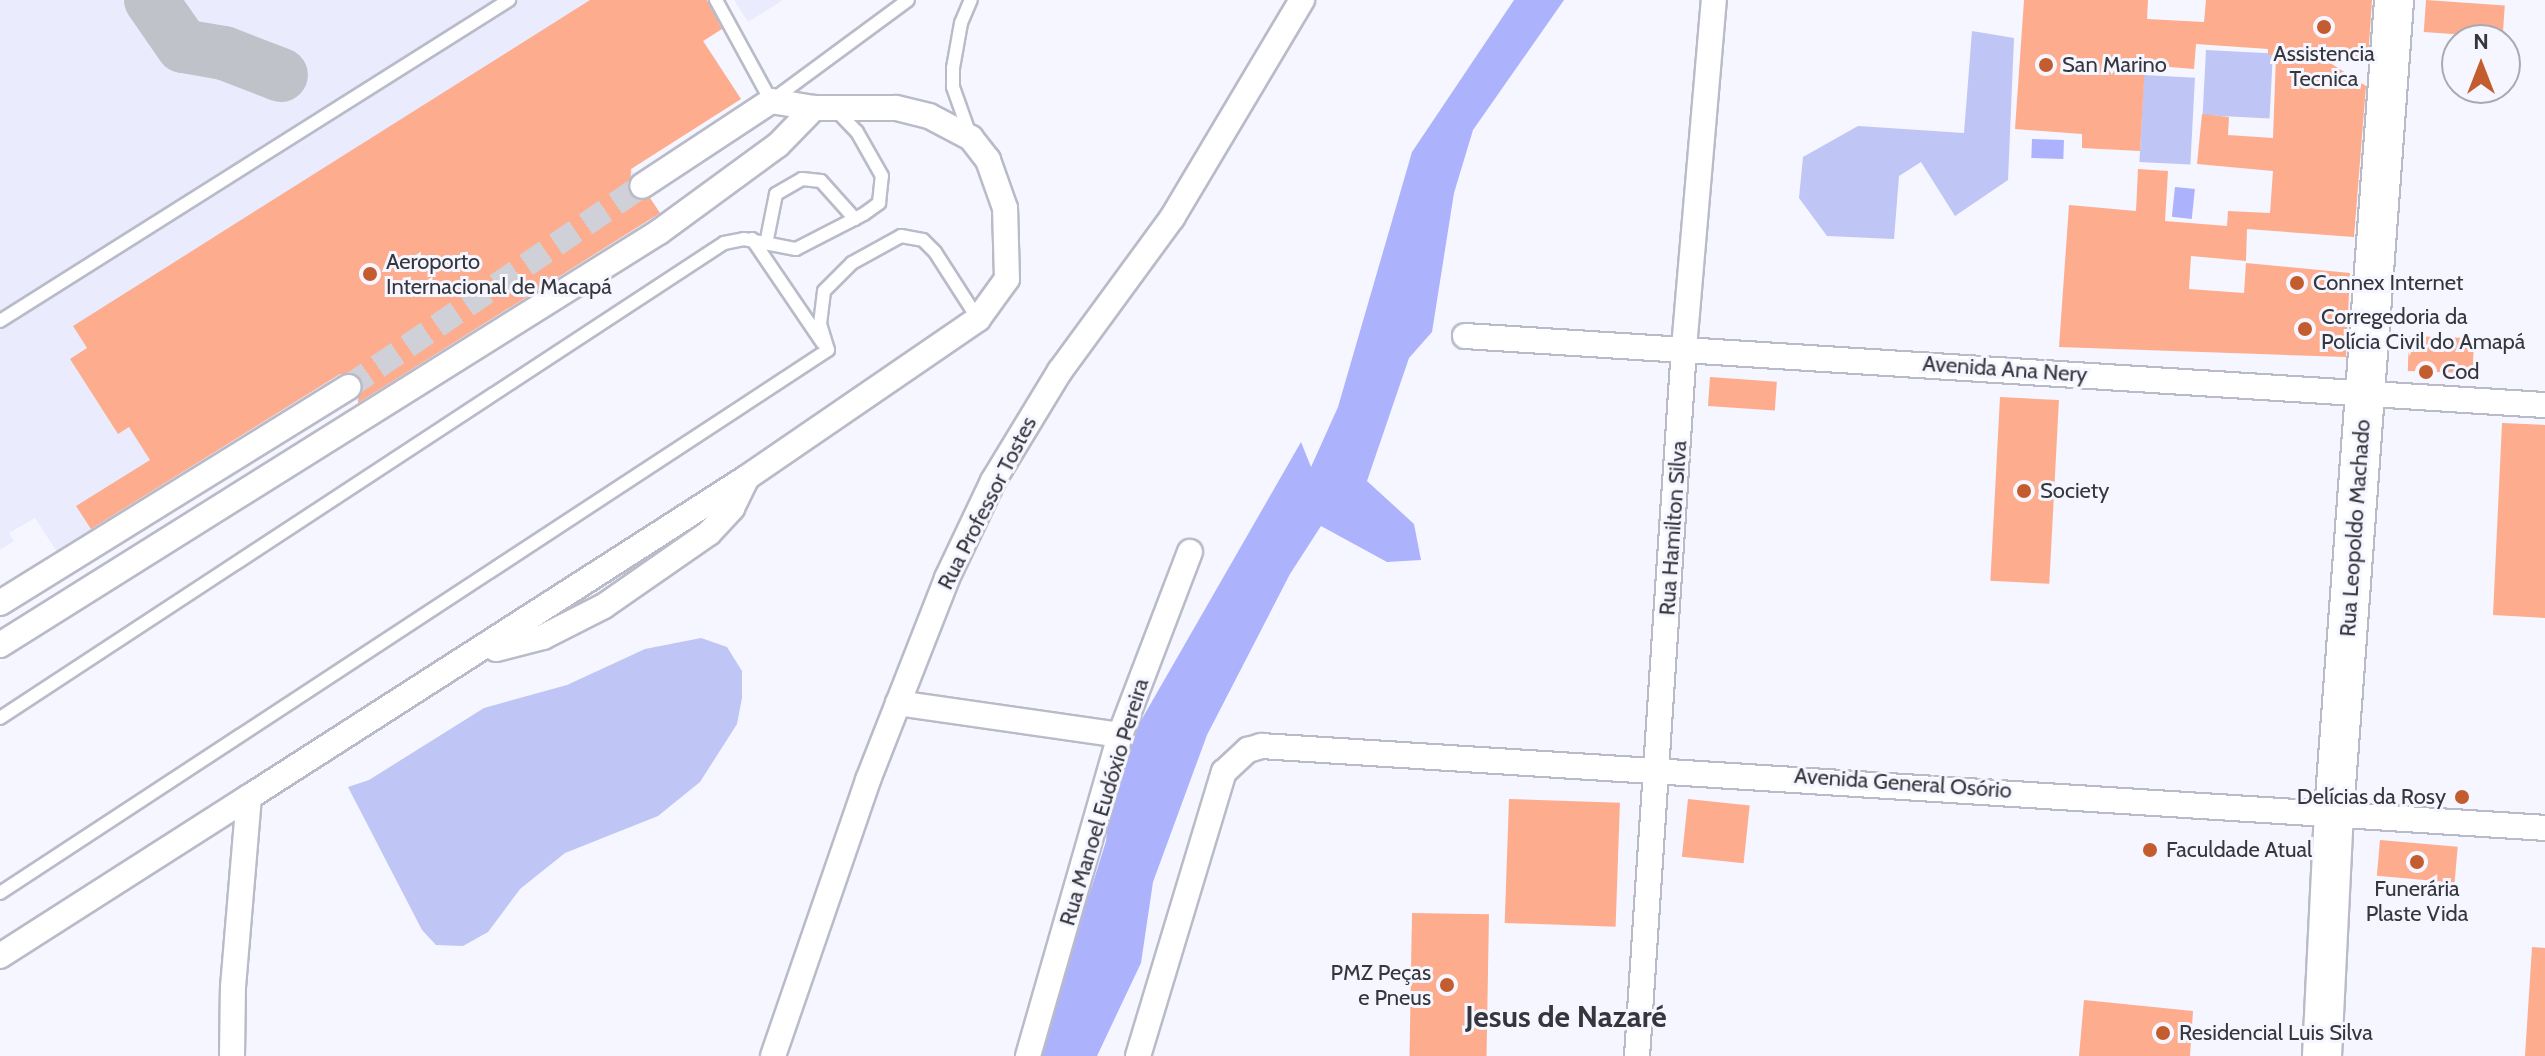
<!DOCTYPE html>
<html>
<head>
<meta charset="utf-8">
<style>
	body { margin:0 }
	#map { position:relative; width:2545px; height:1056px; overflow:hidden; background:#f5f6ff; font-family:Cabin,sans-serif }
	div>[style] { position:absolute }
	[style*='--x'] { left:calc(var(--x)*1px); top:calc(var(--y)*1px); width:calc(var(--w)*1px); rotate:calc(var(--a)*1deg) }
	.built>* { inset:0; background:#eaecfd }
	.green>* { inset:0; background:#bfc5f4; transform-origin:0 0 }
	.water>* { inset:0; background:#acb3fc; transform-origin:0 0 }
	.taxiway>* { height:54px; margin:-27px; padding:0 27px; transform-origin:27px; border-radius:27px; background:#c0c2ca }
	.building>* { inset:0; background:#fdad8d; transform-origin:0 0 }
	.street-tunnel>* { height:24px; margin-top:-12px; transform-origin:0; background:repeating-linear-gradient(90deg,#cfd0d8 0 24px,transparent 0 36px) }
	.roads { filter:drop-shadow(2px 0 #b9bbc8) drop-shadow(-2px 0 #b9bbc8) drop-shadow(0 2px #b9bbc8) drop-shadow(0 -2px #b9bbc8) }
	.lane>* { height:12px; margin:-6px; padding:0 6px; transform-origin:6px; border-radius:6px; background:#fff }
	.street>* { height:24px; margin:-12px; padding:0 12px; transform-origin:12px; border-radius:12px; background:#fff }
	.primary>* { height:38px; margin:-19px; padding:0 19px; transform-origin:19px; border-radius:19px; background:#fff }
	.dots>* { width:22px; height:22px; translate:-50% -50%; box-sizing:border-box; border:4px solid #f5f6ff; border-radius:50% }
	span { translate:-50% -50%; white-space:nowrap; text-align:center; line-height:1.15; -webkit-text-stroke:6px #f5f6ff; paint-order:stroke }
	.poi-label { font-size:22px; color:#36373d }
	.left { translate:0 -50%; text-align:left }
	.right { translate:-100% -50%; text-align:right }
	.street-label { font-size:22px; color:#36373d }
	.district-label { font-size:30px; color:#36373d; font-weight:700 }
	.north { position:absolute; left:2441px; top:24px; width:80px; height:80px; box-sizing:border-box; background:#f5f6ff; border:2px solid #a9aab1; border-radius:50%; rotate:0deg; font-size:22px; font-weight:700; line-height:32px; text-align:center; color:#36373d }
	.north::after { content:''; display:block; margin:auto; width:28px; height:36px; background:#c35c2f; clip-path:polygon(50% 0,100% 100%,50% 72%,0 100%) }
</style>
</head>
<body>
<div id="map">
	<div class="built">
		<i style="clip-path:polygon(0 0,710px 0,726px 26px,704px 41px,741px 99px,631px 169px,666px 222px,365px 413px,348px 387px,61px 558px,35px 518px,9px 533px,14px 541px,0 550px)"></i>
		<i style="clip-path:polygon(734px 0,783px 0,748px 22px)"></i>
	</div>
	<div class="green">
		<i style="clip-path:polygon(1972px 31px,2014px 38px,2008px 180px,1955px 216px,1921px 162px,1899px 176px,1894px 239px,1827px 236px,1799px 198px,1803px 157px,1858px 126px,1964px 133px)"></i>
		<i style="left:2206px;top:50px;width:67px;height:65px;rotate:3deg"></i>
		<i style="left:2144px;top:75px;width:51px;height:87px;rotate:3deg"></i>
		<i style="clip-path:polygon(701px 638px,727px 647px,742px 671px,742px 698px,737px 724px,700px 782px,658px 816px,565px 853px,520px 889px,488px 932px,463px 946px,436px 945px,422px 930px,348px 787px,369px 780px,484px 708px,567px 685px,645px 649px)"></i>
	</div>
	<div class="water">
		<i style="clip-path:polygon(1514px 0,1564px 0,1473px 130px,1454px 193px,1432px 332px,1409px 358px,1367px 481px,1414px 524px,1421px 560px,1387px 562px,1321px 526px,1290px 574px,1207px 735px,1153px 882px,1141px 963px,1097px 1056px,1033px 1056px,1092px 886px,1106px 841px,1109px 808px,1139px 724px,1301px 442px,1311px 467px,1338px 407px,1412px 152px)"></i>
		<i style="left:2032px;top:139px;width:32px;height:19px;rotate:2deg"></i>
		<i style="left:2175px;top:187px;width:20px;height:30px;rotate:6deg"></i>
	</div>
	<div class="taxiway">
		<i style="--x:151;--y:0;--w:56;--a:55.2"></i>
		<i style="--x:183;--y:46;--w:42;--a:9.7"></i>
		<i style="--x:224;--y:53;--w:61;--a:21.1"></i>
	</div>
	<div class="building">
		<i style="clip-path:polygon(590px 0,707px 0,722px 29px,703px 41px,741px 99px,631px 169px,630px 195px,650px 198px,660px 213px,358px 403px,360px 378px,340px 374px,91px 529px,76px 506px,150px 460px,129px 427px,118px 434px,70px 359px,87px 348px,73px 326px)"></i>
		<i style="clip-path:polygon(2024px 0,2148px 0,2147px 19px,2204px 22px,2206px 0,2372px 0,2368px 59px,2321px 57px,2366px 86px,2354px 237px,2247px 229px,2246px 261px,2191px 256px,2189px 289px,2244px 293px,2246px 263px,2350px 273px,2346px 357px,2059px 347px,2069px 205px,2136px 211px,2138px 169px,2168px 171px,2165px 221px,2227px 226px,2228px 211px,2270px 213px,2273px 171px,2197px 164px,2202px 114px,2229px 117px,2228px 135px,2273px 138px,2276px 55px,2268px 55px,2268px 49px,2196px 44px,2194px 69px,2145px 65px,2140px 151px,2082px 148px,2082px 134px,2015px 129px)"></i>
		<i style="left:2426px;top:0;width:79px;height:32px;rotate:4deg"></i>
		<i style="left:2409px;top:336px;width:65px;height:35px;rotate:2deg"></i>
		<i style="left:1710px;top:377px;width:67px;height:29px;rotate:4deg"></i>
		<i style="left:2000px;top:397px;width:59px;height:184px;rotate:3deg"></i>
		<i style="clip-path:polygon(2502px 423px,2545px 425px,2545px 618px,2493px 615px)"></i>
		<i style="left:1509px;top:799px;width:111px;height:124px;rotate:2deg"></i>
		<i style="left:1688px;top:799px;width:62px;height:58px;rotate:6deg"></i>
		<i style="left:2380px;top:840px;width:78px;height:36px;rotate:5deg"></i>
		<i style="left:1412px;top:913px;width:77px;height:143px;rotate:1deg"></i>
		<i style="clip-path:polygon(2532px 947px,2545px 948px,2545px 1056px,2525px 1056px)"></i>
		<i style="clip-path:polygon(2084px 1000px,2193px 1011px,2190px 1056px,2079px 1056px)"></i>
	</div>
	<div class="street-tunnel">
		<i style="--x:348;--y:387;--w:356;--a:-34.4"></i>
	</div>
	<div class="roads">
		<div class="lane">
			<i style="--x:716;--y:0;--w:115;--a:61.4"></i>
			<i style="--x:771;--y:101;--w:170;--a:-36.4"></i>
			<i style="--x:970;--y:135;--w:51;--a:-109.5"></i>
			<i style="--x:953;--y:87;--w:19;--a:-90"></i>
			<i style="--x:953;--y:68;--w:46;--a:-79.9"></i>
			<i style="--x:961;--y:23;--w:25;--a:-67"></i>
			<i style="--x:752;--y:239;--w:125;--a:55.8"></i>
			<i style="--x:766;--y:244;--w:51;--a:-78.7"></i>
			<i style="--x:776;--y:194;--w:30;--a:-30"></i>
			<i style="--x:802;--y:179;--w:19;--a:6"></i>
			<i style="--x:821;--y:181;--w:51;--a:48.2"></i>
			<i style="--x:0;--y:321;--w:602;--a:-32.24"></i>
			<i style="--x:828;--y:350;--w:27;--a:-107"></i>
			<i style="--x:820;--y:324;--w:33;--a:-83"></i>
			<i style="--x:824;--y:291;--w:40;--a:-45"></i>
			<i style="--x:852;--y:263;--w:56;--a:-28.9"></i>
			<i style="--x:901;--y:236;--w:22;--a:10"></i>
			<i style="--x:923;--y:240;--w:17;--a:45"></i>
			<i style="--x:935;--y:252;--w:80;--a:57.3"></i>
			<i style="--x:0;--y:718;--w:866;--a:-33.27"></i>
			<i style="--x:724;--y:243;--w:20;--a:-11"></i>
			<i style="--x:744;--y:239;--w:53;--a:10.9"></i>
			<i style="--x:796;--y:249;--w:76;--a:-27.2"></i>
			<i style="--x:864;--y:214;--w:19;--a:-36"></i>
			<i style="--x:879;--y:203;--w:27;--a:-84"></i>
			<i style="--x:882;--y:176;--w:51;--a:-119.6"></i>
			<i style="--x:857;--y:132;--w:30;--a:-134"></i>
			<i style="--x:0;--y:893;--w:990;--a:-33.26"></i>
		</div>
		<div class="street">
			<i style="--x:1465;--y:336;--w:1082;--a:3.66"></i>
			<i style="--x:0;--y:603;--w:410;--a:-31.8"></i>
			<i style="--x:0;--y:645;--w:778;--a:-32.08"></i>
			<i style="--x:659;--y:232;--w:147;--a:-36.2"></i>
			<i style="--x:778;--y:145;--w:52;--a:-45.8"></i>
			<i style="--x:496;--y:649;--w:49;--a:-14.3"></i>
			<i style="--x:543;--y:637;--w:68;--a:-26.9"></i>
			<i style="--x:604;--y:606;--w:128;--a:-34.8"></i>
			<i style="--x:709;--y:533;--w:34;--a:-47"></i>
			<i style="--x:732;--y:508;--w:32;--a:-64"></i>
			<i style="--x:898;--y:703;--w:224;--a:8.2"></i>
			<i style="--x:0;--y:956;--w:295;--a:-32.6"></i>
			<i style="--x:232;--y:1056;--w:69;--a:-89.2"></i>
			<i style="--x:233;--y:987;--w:191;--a:-85.2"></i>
			<i style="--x:249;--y:797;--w:591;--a:-32.69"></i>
			<i style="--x:746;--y:478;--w:281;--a:-34.4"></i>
			<i style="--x:978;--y:319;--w:49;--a:-54.1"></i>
			<i style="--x:1007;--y:279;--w:71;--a:-91.6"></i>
			<i style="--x:1005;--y:208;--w:51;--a:-109.5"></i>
			<i style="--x:988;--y:160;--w:28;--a:-128"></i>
			<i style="--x:971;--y:138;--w:47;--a:-152.4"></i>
			<i style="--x:929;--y:116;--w:34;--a:-166"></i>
			<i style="--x:896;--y:108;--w:82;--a:180"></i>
			<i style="--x:814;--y:108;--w:44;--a:-170.8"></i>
			<i style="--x:771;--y:101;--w:154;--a:146.6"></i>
			<i style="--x:773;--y:1056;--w:292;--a:-71"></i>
			<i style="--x:868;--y:780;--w:217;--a:-68.6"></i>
			<i style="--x:947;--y:578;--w:107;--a:-64.6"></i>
			<i style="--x:993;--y:481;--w:129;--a:-58.7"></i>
			<i style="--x:1060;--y:371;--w:190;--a:-53.8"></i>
			<i style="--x:1172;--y:218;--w:254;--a:-59.2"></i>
			<i style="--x:1028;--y:1056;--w:334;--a:-74"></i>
			<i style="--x:1120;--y:735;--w:196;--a:-69.1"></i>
			<i style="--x:1138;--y:1056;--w:297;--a:-73.2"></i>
			<i style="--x:1224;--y:772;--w:33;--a:-43"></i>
			<i style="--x:1248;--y:750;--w:14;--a:-17"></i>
			<i style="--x:1261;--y:746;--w:1287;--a:3.65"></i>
			<i style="--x:1637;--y:1056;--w:710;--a:-86.2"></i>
			<i style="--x:1684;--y:348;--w:349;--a:-85.1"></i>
		</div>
		<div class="primary">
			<i style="--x:2322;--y:1056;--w:244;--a:-87.2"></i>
			<i style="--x:2334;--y:812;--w:814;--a:-85.77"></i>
		</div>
	</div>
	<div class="dots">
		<i style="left:2324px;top:27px;background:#c35c2f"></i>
		<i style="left:2046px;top:65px;background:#c35c2f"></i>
		<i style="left:370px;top:274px;background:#c35c2f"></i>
		<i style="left:2297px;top:283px;background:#c35c2f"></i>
		<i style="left:2305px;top:329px;background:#c35c2f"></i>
		<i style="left:2426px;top:372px;background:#c35c2f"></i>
		<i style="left:2024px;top:491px;background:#c35c2f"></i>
		<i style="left:2462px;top:797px;background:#c35c2f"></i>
		<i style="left:2150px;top:850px;background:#c35c2f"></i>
		<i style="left:2417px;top:862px;background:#c35c2f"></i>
		<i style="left:1447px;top:985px;background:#c35c2f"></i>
		<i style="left:2163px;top:1033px;background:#c35c2f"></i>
	</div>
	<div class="poi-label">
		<span style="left:2324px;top:66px">Assistencia<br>Tecnica</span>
		<span class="left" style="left:2062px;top:65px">San Marino</span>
		<span class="left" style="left:386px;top:274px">Aeroporto<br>Internacional de Macapá</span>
		<span class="left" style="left:2313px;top:283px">Connex Internet</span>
		<span class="left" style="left:2321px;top:329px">Corregedoria da<br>Polícia Civil do Amapá</span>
		<span class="left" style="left:2442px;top:372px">Cod</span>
		<span class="left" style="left:2040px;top:491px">Society</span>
		<span class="right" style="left:2446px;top:797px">Delícias da Rosy</span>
		<span class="left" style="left:2166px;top:850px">Faculdade Atual</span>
		<span style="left:2417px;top:901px">Funerária<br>Plaste Vida</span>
		<span class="right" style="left:1431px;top:985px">PMZ Peças<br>e Pneus</span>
		<span class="left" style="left:2179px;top:1033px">Residencial Luis Silva</span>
	</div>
	<div class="street-label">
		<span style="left:2005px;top:369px;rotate:4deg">Avenida Ana Nery</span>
		<span style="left:987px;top:503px;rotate:-63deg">Rua Professor Tostes</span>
		<span style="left:1673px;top:528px;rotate:-86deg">Rua Hamilton Silva</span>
		<span style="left:2355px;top:528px;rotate:-86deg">Rua Leopoldo Machado</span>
		<span style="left:1903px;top:783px;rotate:4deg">Avenida General Osório</span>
		<span style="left:1104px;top:802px;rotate:-73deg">Rua Manoel Eudóxio Pereira</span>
	</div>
	<div class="district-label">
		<span style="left:1566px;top:1017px">Jesus de Nazaré</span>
	</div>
	<div class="north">N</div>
</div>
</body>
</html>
